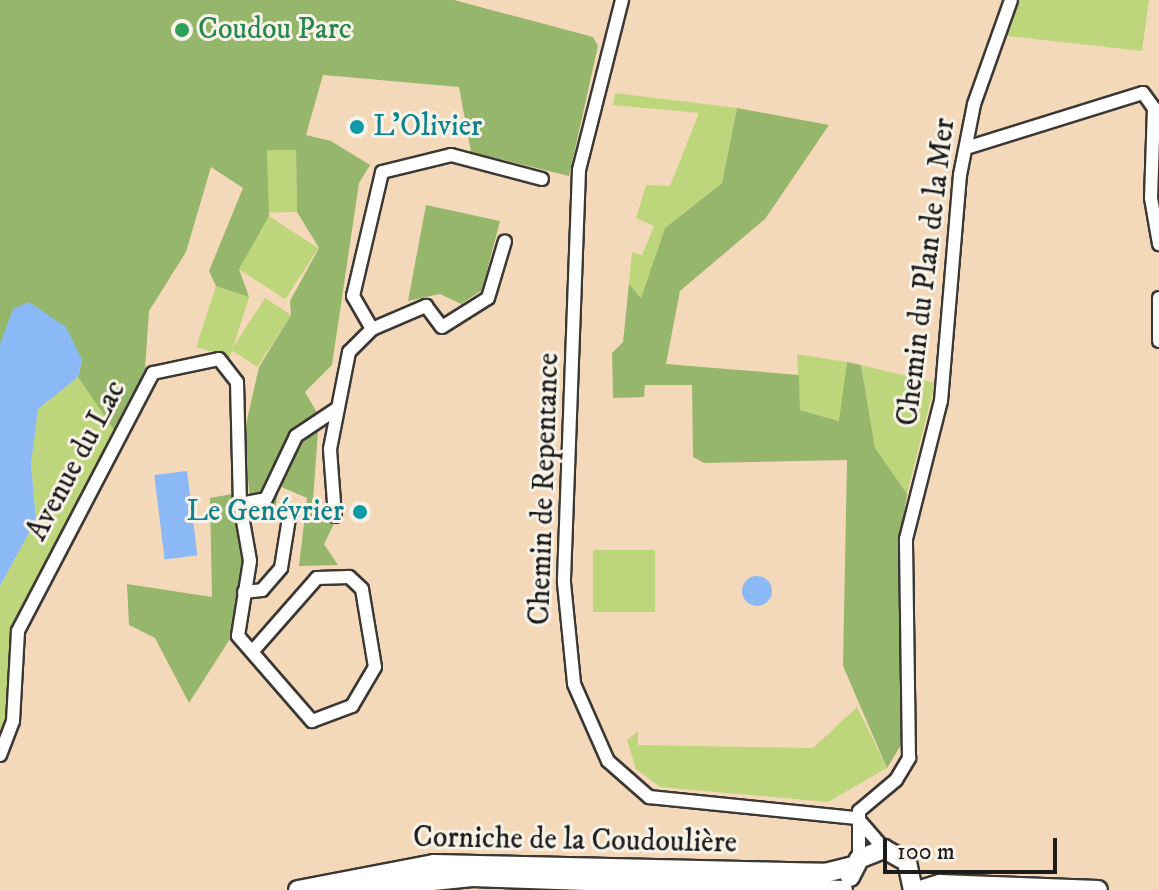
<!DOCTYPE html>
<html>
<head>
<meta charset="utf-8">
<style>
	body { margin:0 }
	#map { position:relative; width:1159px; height:890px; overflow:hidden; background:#f3d9ba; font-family:"IM FELL DW Pica",serif }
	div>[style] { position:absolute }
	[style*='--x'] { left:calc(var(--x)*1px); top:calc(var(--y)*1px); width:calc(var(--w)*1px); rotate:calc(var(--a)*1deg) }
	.green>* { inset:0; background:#bed67b; transform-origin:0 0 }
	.forest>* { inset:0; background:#96b76b }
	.water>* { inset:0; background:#8ab9f5; transform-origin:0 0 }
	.round { border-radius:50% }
	.roads { filter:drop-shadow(2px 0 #3c3834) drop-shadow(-2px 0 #3c3834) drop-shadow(0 2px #3c3834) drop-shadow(0 -2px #3c3834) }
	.minor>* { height:12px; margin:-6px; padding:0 6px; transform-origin:6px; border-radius:6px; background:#fff }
	.secondary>* { height:18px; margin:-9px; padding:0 9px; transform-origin:9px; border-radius:9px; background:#fff }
	.dots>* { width:22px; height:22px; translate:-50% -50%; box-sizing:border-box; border:4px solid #f7f3e8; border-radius:50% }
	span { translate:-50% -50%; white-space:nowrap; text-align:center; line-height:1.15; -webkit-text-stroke:6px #f7f3e8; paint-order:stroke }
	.leisure-label { font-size:30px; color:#27864d }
	.left { translate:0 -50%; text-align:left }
	.culture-label { font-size:30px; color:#0d838f }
	.right { translate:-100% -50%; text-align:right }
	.street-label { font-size:30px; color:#1c1c1c }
	.scale { position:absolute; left:883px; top:838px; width:174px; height:36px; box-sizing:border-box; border:4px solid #1c1c1c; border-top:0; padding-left:10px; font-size:24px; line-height:28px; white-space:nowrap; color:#1c1c1c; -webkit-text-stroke:6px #f7f3e8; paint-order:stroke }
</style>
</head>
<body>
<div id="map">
	<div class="green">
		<i style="clip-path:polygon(1020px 0,1149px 0,1142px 51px,1007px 36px)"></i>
		<i style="clip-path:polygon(615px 93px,737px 108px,722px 183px,665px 228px,641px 298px,629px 284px,632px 252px,642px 255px,654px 226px,636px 218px,646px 185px,670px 186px,699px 113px,613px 105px)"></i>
		<i style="left:296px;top:149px;width:63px;height:29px;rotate:89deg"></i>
		<i style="left:269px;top:216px;width:59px;height:61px;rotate:33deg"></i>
		<i style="left:216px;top:286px;width:35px;height:64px;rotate:18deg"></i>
		<i style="left:265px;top:298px;width:31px;height:62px;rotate:33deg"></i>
		<i style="clip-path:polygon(797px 354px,847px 362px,840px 421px,800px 410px)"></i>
		<i style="clip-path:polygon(861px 365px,935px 383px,907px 494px,875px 449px)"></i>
		<i style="clip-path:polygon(78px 377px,116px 433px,13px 634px,9px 716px,0 746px,0 586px,36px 520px,31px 464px,38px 408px)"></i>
		<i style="left:593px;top:550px;width:62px;height:62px"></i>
		<i style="clip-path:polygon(857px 707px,887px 768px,828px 802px,660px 787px,636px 769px,627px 740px,638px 731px,638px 745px,813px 748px)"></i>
	</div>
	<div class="forest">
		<i style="clip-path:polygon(0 0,454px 0,593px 37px,598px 46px,569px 176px,471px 152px,459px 87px,323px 75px,306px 135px,331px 141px,370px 165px,359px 183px,332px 365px,305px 392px,319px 416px,312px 516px,336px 520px,324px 544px,338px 565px,299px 566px,307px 498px,279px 486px,274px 516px,251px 511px,244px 433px,259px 367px,291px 315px,290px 301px,319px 248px,297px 212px,296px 150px,267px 150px,269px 216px,239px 269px,249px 297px,216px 286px,209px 271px,243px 188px,211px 167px,186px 252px,149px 311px,145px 369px,116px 433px,78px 377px,82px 360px,0 348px)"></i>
		<i style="clip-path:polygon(737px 108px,829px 125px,765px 219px,680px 291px,666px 364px,799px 375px,800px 410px,839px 421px,847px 362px,861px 365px,875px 448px,907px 494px,901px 532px,901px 745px,887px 768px,843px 666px,847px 460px,704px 463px,693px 457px,692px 385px,645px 385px,644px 397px,613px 398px,612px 353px,623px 342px,629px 284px,641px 298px,665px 228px,722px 183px)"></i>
		<i style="clip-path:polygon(426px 205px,500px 221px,482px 290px,461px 304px,440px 294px,408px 301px)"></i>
		<i style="clip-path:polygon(232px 494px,242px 563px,230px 639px,189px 703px,155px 638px,129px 625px,127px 584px,212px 597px,210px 498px)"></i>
	</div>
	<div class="water">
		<i style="clip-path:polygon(29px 302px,66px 327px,82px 360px,78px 377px,38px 409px,31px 464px,36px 520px,0 586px,0 344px,13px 309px)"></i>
		<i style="left:187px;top:471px;width:85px;height:33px;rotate:83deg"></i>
		<i class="round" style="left:742px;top:576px;width:30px;height:30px"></i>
	</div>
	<div class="roads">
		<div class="minor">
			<i style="--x:622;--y:0;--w:175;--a:104.2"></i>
			<i style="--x:579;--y:170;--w:413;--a:92.1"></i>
			<i style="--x:564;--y:583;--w:101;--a:84.3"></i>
			<i style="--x:574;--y:684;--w:84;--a:66.2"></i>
			<i style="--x:608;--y:761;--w:55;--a:41.3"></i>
			<i style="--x:649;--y:797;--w:209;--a:5.8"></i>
			<i style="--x:966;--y:148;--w:185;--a:-17.3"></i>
			<i style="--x:1143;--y:93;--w:19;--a:54"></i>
			<i style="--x:1154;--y:108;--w:90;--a:91.9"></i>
			<i style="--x:1151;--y:198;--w:47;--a:80.1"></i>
			<i style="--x:1159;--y:298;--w:43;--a:90"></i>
			<i style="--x:372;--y:329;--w:38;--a:-120"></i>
			<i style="--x:353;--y:296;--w:127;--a:-76.8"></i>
			<i style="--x:382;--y:172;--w:71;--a:-13.8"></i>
			<i style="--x:451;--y:155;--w:94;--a:14.8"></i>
			<i style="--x:240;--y:504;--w:26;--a:-11"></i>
			<i style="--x:266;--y:499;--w:70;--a:-64.5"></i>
			<i style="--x:296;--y:436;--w:50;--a:-33.7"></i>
			<i style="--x:335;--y:516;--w:67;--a:-94.3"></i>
			<i style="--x:330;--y:449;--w:99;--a:-78.9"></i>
			<i style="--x:349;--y:352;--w:33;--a:-45"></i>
			<i style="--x:372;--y:329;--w:59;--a:-23.1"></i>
			<i style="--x:426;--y:306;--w:26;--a:53"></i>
			<i style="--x:442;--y:327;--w:54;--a:-32.2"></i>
			<i style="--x:488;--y:298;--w:59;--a:-73.4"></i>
			<i style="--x:244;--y:592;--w:18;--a:-6"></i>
			<i style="--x:262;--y:590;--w:29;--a:-49"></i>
			<i style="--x:281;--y:568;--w:57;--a:-80.9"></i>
			<i style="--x:0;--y:755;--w:36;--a:-69"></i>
			<i style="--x:13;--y:721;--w:90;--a:-86.8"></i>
			<i style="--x:18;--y:631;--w:291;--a:-62.4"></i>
			<i style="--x:153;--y:373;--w:67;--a:-12"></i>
			<i style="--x:219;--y:359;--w:29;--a:52"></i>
			<i style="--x:237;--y:382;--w:122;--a:88.6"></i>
			<i style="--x:240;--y:504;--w:58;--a:80"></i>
			<i style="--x:250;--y:561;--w:76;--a:99.1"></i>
			<i style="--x:238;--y:636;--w:113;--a:49"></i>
			<i style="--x:312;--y:721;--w:43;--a:-20.6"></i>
			<i style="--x:352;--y:706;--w:45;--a:-59.5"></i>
			<i style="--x:375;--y:667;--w:79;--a:-99.5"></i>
			<i style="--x:362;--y:589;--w:18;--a:-137"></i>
			<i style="--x:349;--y:577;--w:32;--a:178"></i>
			<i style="--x:317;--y:578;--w:98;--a:131.3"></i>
			<i style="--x:858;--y:819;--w:40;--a:49"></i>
			<i style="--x:859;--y:859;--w:48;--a:-90"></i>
			<i style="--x:859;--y:811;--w:48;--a:-40"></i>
			<i style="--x:896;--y:780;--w:26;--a:-59"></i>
			<i style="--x:909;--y:758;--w:219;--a:-90.8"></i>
			<i style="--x:906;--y:539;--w:142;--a:-75.8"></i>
			<i style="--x:941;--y:401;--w:227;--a:-85.2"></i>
			<i style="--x:960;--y:175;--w:72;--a:-78.8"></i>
			<i style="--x:974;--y:104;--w:110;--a:-70.4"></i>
		</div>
		<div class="secondary">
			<i style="--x:850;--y:877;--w:20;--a:-63"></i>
			<i style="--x:859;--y:859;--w:27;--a:-22"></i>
			<i style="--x:884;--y:849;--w:26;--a:29"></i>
			<i style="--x:907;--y:862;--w:29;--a:78"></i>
			<i style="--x:298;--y:890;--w:138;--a:-10.8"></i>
			<i style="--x:434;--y:864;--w:391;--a:1.3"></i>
			<i style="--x:825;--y:873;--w:30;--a:-14"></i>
			<i style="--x:344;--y:890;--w:129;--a:-5.8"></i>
			<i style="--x:472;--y:877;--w:371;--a:2"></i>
			<i style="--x:920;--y:890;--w:21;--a:-17"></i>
			<i style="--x:940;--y:884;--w:158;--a:2.2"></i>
		</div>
	</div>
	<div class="dots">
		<i style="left:182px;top:30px;background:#2e9e5b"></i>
		<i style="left:357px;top:127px;background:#0f9aa8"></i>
		<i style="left:360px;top:512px;background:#0f9aa8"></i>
	</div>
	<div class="leisure-label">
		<span class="left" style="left:198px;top:30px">Coudou Parc</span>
	</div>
	<div class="culture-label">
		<span class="left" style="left:373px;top:127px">L'Olivier</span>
		<span class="right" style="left:344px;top:512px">Le Genévrier</span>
	</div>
	<div class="street-label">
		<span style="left:927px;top:272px;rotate:-83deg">Chemin du Plan de la Mer</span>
		<span style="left:77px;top:461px;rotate:-62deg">Avenue du Lac</span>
		<span style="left:545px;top:489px;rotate:-88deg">Chemin de Repentance</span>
		<span style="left:575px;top:841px;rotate:1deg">Corniche de la Coudoulière</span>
	</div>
	<div class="scale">100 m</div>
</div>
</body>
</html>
